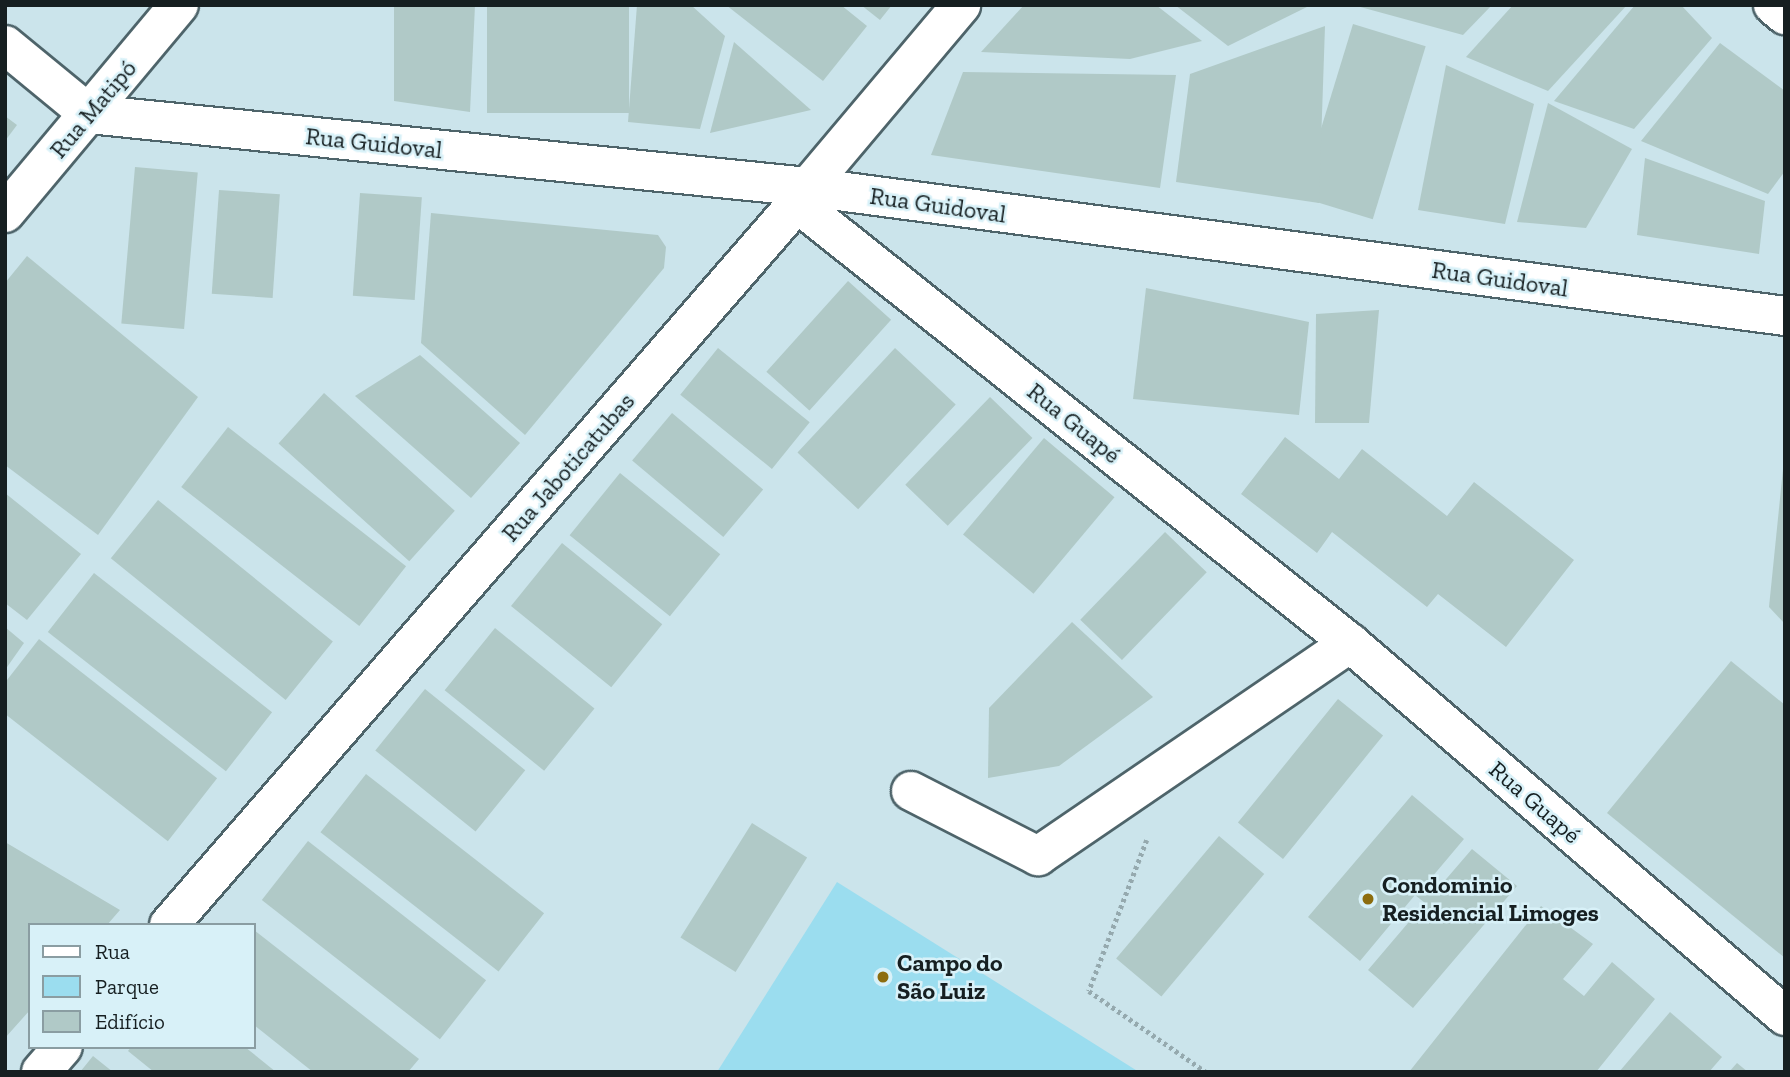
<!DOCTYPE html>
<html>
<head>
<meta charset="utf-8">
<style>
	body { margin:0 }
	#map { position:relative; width:1790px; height:1077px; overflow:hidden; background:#cbe4eb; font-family:"Zilla Slab",serif }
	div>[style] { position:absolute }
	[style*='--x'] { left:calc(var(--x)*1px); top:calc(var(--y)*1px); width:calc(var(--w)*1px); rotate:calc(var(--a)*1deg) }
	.green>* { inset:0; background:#9bddef }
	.building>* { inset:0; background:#b0c9c7; transform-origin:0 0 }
	.path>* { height:4.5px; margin-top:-2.25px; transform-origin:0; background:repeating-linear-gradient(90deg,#95a9ae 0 3.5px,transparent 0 7px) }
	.roads { filter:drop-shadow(2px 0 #4e646a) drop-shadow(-2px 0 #4e646a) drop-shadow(0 2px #4e646a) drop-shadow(0 -2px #4e646a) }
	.minor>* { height:38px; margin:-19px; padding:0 19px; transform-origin:19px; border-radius:19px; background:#fff }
	.dots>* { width:19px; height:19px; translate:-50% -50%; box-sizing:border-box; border:4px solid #d8f1f8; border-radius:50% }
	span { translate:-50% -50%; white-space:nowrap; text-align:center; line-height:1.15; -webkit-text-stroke:5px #d8f1f8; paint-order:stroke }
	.street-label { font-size:24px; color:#161f21 }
	.poi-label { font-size:24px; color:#161f21; font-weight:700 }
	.left { translate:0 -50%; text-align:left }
	.frame { position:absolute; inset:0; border:7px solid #161f21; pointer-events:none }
	.legend { position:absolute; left:28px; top:923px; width:228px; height:126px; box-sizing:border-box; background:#d8f1f8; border:2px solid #8a9da2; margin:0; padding:9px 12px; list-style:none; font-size:21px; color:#161f21 }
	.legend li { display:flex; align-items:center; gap:14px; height:35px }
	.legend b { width:35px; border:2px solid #8a9da2 }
</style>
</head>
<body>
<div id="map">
	<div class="green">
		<i style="clip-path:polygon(837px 882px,1139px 1072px,717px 1072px)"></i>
	</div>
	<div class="building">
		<i style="clip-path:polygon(394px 5px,475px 5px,470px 112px,394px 101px)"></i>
		<i style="left:487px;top:5px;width:142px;height:108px"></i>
		<i style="clip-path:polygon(637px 5px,691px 5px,725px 36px,700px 129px,628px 122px)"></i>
		<i style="clip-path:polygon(726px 5px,841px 5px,867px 26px,823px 81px)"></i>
		<i style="clip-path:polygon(861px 5px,892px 5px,880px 20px)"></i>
		<i style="clip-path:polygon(1024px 5px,1156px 5px,1202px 41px,1130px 59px,981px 52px)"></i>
		<i style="clip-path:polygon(1175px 5px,1311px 5px,1228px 46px)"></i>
		<i style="clip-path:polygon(1353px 5px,1492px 5px,1463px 35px)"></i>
		<i style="clip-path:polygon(1513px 5px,1627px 5px,1548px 91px,1466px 57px)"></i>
		<i style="clip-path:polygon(1635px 5px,1681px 5px,1712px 38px,1634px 129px,1554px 101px)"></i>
		<i style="left:1353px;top:24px;width:76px;height:181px;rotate:17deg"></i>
		<i style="clip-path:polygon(1325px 26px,1319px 203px,1176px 182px,1190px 74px)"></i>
		<i style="clip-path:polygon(734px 42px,811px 110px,710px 133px)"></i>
		<i style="clip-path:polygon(1720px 43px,1785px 91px,1785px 171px,1768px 194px,1641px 141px)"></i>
		<i style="clip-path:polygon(1446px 65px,1534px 104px,1505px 224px,1418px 210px)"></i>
		<i style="clip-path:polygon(963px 72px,1176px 75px,1160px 188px,931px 155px)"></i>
		<i style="clip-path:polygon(1548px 103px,1632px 149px,1586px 228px,1517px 222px)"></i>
		<i style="clip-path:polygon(5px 116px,17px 125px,5px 141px)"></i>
		<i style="clip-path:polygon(1645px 158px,1765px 201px,1759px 254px,1637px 235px)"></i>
		<i style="left:135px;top:167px;width:63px;height:157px;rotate:5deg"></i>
		<i style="left:219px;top:190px;width:61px;height:104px;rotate:4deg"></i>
		<i style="left:360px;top:193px;width:62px;height:103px;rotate:4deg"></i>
		<i style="clip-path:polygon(431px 213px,658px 235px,666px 247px,664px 268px,525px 435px,421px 343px)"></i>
		<i style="clip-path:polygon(27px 256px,198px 397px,98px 535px,5px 465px,5px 283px)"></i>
		<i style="left:848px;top:281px;width:58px;height:122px;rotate:42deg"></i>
		<i style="clip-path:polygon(1146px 288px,1309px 322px,1299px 415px,1133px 399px)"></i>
		<i style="clip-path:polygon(1379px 310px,1369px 423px,1315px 423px,1316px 314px)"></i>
		<i style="left:718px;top:348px;width:118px;height:60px;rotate:39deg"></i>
		<i style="left:895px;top:348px;width:83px;height:143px;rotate:43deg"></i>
		<i style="clip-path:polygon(420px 355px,520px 443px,471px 498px,355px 396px)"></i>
		<i style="left:324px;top:393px;width:176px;height:68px;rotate:42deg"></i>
		<i style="left:990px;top:397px;width:59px;height:122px;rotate:44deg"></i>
		<i style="left:672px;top:413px;width:119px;height:62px;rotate:40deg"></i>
		<i style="left:228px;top:427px;width:226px;height:76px;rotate:38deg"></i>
		<i style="clip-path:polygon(1285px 437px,1339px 479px,1362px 449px,1447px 516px,1474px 482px,1574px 560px,1506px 647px,1438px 594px,1427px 607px,1332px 532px,1317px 553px,1241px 494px)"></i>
		<i style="left:1044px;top:438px;width:92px;height:126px;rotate:40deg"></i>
		<i style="clip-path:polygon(1783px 469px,1785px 469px,1785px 624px,1769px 607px)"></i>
		<i style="left:620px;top:473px;width:129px;height:80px;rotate:39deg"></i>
		<i style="clip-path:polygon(5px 493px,81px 554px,27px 620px,5px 603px)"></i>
		<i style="left:158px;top:500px;width:225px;height:75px;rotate:39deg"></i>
		<i style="left:1165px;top:532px;width:58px;height:122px;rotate:44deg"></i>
		<i style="left:562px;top:543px;width:129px;height:81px;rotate:39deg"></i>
		<i style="left:94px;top:573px;width:226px;height:75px;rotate:38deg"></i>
		<i style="clip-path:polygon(1072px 622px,1153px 697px,1059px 766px,988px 778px,989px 708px)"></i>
		<i style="clip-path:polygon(5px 627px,24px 643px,5px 670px)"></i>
		<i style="left:495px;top:628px;width:128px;height:80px;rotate:39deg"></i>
		<i style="left:39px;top:639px;width:226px;height:80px;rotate:38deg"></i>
		<i style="clip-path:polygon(1731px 661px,1785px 705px,1785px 958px,1607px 813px)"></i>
		<i style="left:425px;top:689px;width:129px;height:79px;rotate:39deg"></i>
		<i style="left:1338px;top:699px;width:58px;height:159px;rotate:39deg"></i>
		<i style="left:366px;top:774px;width:226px;height:74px;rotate:38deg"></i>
		<i style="clip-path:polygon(1412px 795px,1464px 839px,1432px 877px,1441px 885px,1472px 849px,1517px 886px,1413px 1008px,1368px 970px,1425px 903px,1415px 895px,1360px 961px,1308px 917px)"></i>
		<i style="left:752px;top:823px;width:65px;height:135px;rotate:32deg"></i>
		<i style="left:1219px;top:836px;width:59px;height:160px;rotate:40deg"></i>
		<i style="left:308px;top:841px;width:226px;height:75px;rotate:38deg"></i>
		<i style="clip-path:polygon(5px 842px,120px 910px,107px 925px,30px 925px,30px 1010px,5px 1038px)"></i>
		<i style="clip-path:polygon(1541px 906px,1593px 944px,1563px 979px,1584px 996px,1612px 962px,1655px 999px,1596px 1072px,1409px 1072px)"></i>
		<i style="clip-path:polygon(254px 930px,419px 1059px,408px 1072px,313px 1072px,254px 1025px)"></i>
		<i style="clip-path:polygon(1670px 1012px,1722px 1057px,1709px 1072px,1619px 1072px)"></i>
		<i style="clip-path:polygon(131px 1047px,245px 1047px,276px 1072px,154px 1072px,128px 1051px)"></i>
		<i style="clip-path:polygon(93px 1056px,113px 1072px,80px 1072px)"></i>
		<i style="clip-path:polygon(1737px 1063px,1748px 1072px,1729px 1072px)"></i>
	</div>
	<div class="path">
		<i style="--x:1147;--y:840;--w:162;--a:111"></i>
		<i style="--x:1089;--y:991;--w:142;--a:34.7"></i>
	</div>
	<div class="roads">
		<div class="minor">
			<i style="--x:1773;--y:5;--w:16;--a:40"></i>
			<i style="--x:5;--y:45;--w:109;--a:39.4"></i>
			<i style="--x:89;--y:114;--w:723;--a:5.8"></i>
			<i style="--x:808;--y:187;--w:985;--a:7.52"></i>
			<i style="--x:797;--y:203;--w:707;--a:38.51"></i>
			<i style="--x:1350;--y:643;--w:573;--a:40.61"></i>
			<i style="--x:5;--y:213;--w:271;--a:-50.1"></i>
			<i style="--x:911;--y:791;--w:143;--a:27.1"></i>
			<i style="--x:1038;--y:856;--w:378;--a:-34.3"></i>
			<i style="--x:169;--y:925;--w:957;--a:-48.98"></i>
			<i style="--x:797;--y:203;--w:19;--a:-55"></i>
			<i style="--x:808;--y:187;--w:238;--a:-49.9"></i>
			<i style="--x:41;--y:1072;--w:33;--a:-49"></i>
		</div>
	</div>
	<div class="dots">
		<i style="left:1368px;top:899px;background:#8c6d0f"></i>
		<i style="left:883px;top:977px;background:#8c6d0f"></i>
	</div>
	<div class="street-label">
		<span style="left:93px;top:109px;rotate:-50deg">Rua Matipó</span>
		<span style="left:374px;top:143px;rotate:6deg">Rua Guidoval</span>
		<span style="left:938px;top:205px;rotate:8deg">Rua Guidoval</span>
		<span style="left:1500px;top:279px;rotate:8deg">Rua Guidoval</span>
		<span style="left:1074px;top:423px;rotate:39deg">Rua Guapé</span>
		<span style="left:568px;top:467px;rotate:-49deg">Rua Jaboticatubas</span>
		<span style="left:1535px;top:802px;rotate:41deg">Rua Guapé</span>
	</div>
	<div class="poi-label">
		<span class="left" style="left:1382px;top:899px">Condominio<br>Residencial Limoges</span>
		<span class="left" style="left:897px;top:977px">Campo do<br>São Luiz</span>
	</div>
	<div class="frame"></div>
	<ul class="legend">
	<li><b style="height:9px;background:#fff"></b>Rua</li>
	<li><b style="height:19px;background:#9bddef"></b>Parque</li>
	<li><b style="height:19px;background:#b0c9c7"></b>Edifício</li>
	</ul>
</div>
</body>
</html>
